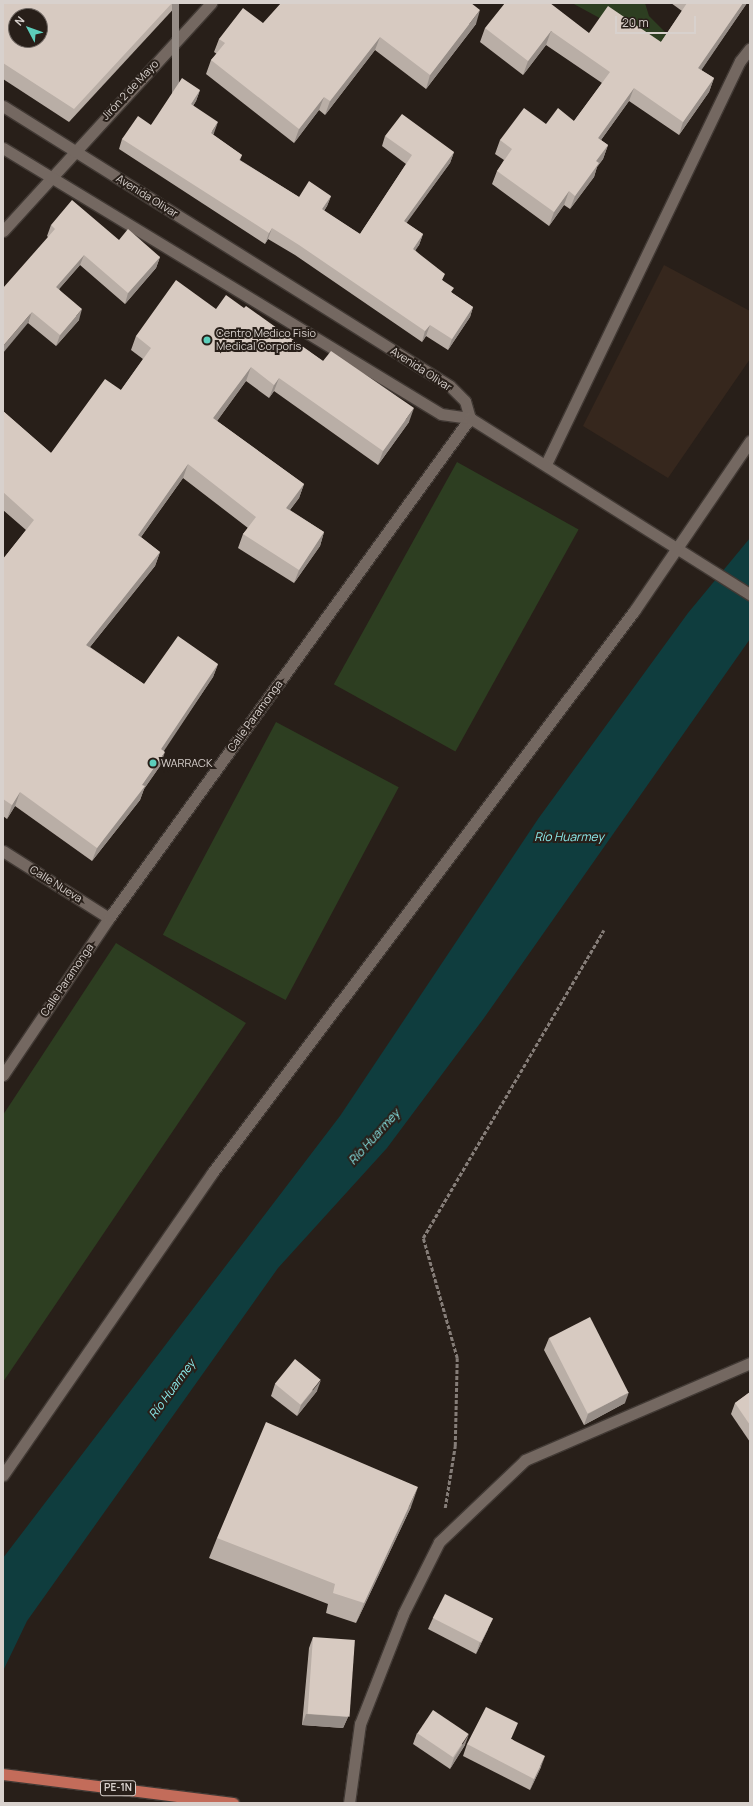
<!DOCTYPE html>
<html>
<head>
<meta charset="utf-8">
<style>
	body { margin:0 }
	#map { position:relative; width:753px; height:1806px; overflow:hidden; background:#281f19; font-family:Manrope,sans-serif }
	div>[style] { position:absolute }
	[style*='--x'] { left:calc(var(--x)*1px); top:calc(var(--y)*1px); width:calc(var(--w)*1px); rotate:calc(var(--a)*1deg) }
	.built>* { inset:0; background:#36271d }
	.green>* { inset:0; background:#2d3e21; transform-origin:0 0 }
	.water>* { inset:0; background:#0f3d3e }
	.path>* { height:2.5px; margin-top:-1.25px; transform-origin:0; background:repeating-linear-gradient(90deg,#857d78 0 4px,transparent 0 6px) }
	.roads { filter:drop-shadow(1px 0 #413934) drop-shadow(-1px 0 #413934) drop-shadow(0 1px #413934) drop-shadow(0 -1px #413934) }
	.service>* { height:11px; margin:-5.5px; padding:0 5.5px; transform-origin:5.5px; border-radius:5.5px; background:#746861 }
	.minor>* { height:11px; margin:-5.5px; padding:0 5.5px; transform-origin:5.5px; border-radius:5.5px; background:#746861 }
	.tertiary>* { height:11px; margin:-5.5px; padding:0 5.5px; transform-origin:5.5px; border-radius:5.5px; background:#746861 }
	.trunk>* { height:11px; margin:-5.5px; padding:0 5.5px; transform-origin:5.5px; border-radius:5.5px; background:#c36c5a }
	.wall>* { inset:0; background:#b9aea6 }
	.shaded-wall>* { inset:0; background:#968d87; transform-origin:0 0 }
	.building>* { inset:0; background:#d7cac1; transform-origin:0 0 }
	.dots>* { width:11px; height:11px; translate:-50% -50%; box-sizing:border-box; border:2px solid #281f19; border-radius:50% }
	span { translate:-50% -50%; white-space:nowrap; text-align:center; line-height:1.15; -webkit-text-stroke:4px #281f19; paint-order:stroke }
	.shield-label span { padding:1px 3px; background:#281f19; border:1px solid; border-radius:3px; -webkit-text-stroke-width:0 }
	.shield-label { font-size:10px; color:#d8d1cd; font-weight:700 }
	.street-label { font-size:11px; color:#d8d1cd }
	.poi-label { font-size:11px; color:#d8d1cd }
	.left { translate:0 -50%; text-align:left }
	.water-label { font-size:12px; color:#8aeaea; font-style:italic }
	.frame { position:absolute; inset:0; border:4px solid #d8d1cd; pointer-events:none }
	.north { position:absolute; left:8px; top:8px; width:40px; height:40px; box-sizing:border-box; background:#281f19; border:1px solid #6e6661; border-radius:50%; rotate:311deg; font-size:11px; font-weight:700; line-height:16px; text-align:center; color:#d8d1cd }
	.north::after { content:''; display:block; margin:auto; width:14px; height:18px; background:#5ccebb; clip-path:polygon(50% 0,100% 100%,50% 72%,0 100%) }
	.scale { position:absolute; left:615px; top:16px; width:81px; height:18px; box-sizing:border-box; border:2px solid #d8d1cd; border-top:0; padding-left:5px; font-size:12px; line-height:14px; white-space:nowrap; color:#d8d1cd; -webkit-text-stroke:3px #281f19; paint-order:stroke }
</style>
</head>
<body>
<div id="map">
	<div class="built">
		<i style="clip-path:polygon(664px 265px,750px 311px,750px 359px,668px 478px,583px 426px)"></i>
	</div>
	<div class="green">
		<i style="clip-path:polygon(572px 3px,645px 3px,649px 16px,672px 39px,673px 58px)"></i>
		<i style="left:457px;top:462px;width:139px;height:254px;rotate:29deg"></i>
		<i style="left:276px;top:722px;width:139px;height:241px;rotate:28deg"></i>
		<i style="clip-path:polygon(116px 943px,246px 1023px,3px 1382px,3px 1115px)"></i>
	</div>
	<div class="water">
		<i style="clip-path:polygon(750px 538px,750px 639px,484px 1018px,387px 1148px,278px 1268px,27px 1621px,3px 1671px,3px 1558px,340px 1116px,538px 819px,688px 613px)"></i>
	</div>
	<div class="path">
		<i style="--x:445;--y:1508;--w:63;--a:-80.8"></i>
		<i style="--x:455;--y:1446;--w:88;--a:-88.7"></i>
		<i style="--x:457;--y:1358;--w:125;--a:-105.8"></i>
		<i style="--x:423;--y:1238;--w:357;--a:-59.6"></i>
	</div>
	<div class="roads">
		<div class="service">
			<i style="--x:3;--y:1475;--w:367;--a:-55.3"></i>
			<i style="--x:212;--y:1173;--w:703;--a:-53.1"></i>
			<i style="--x:634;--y:611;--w:206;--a:-55.7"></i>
		</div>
		<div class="minor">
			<i style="--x:3;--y:231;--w:309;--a:-47.6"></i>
			<i style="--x:546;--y:464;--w:447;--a:-64.3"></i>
			<i style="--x:740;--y:61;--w:16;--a:-52"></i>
			<i style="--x:3;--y:851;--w:125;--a:32.3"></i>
			<i style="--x:3;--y:1075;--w:189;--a:-56"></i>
			<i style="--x:109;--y:918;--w:617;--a:-54.17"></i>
		</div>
		<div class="tertiary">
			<i style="--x:3;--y:106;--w:527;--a:32.06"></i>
			<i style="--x:450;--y:386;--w:21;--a:45"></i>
			<i style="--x:465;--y:401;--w:18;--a:74"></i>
			<i style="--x:3;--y:148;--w:512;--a:31.27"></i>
			<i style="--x:441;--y:414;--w:29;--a:8"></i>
			<i style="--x:470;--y:418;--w:331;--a:32.2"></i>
			<i style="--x:349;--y:1803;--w:80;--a:-82.1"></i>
			<i style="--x:360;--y:1724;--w:118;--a:-68.6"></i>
			<i style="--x:403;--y:1614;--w:80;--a:-63.4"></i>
			<i style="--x:439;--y:1542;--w:119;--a:-43.6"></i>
			<i style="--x:525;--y:1460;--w:245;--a:-23.3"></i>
		</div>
		<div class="trunk">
			<i style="--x:3;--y:1774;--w:232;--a:7.2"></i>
		</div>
	</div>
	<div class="wall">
		<i style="clip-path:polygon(3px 3px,179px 3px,69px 122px,3px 79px)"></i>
		<i style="clip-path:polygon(671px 3px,747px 3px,701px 70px,714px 78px,709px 92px,679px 135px,629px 101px,601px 140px,608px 145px,603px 159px,597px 167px,594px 177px,570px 209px,564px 205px,549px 226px,492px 184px,497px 171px,504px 160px,495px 154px,500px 140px,546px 124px,574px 121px,602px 83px,546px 45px,523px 75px,480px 42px,485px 28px,589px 33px,661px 42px,682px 11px)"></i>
		<i style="clip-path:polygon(263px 23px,476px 24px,426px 89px,375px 50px,325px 115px,319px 110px,294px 143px,206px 74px,211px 60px,217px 54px,214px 52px,219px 39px)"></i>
		<i style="clip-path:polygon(200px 90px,196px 101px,193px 106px,214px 133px,213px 135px,242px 155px,240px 160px,299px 197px,331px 196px,327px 206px,324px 211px,360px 234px,406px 164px,382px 146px,385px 136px,454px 152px,450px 163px,406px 223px,423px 234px,419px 245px,415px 250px,443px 281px,452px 293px,473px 307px,470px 317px,448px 350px,426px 336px,422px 342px,295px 255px,268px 239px,265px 244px,119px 149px,122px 139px,151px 125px)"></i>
		<i style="clip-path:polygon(51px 225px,119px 240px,160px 257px,156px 268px,125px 304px,80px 265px,59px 289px,79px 320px,56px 346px,28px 323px,48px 237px,47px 236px)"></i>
		<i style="clip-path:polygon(244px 308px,323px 361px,409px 422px,378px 465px,274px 391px,269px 398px,246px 381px,217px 421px,304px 484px,299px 498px,290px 510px,324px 532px,320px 546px,294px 583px,238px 548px,243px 534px,248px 528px,183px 478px,141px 537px,160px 552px,155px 566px,90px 647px,144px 684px,218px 664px,213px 677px,163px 751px,160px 766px,144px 789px,140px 800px,92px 861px,15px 806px,7px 819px,3px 816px,3px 559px,26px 530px,3px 510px,3px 411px,51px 453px,121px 390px,143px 359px,131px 350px,136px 336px,216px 309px)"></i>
		<i style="clip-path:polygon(549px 1338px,625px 1403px,584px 1425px,544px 1350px)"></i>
		<i style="clip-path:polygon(275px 1384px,317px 1391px,297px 1416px,271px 1396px)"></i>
		<i style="clip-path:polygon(750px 1392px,750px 1442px,731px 1414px,735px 1403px)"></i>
		<i style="clip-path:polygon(411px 1507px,356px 1623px,326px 1613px,328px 1604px,209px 1558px,217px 1538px)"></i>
		<i style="clip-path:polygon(433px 1618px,488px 1629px,476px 1654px,428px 1629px)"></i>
		<i style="clip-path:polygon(313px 1637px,348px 1717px,343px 1728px,302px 1725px,309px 1648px)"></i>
		<i style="clip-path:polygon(417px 1733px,465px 1745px,450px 1769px,413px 1744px)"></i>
		<i style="clip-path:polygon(512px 1739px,541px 1767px,530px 1790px,463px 1756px,467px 1744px)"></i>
	</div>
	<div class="shaded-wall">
		<i style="left:172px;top:3px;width:7px;height:144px"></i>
		<i style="clip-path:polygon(743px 3px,747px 3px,694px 81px,698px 68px)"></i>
		<i style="clip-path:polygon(480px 10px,476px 24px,426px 89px,430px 75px)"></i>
		<i style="clip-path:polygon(551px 31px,546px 45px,523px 75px,528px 61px)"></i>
		<i style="clip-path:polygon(380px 37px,375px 50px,325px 115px,330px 101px)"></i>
		<i style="clip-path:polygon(714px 78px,709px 92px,679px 135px,683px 122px)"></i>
		<i style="clip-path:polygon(634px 88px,629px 101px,593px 151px,598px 138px)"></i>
		<i style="clip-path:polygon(200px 90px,196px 101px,187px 115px,191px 104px)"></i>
		<i style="clip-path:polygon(324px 97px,319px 110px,294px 143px,299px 129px)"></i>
		<i style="clip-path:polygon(218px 122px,214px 133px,207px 144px,211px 133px)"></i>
		<i style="clip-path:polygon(608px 145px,603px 159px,597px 167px,594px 177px,570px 209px,575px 196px,596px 161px)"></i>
		<i style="clip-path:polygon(454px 152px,450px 163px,400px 232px,404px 221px)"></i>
		<i style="clip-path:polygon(569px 191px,564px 205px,549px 226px,554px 212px)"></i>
		<i style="clip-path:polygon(331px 196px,327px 206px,318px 220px,322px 209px)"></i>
		<i style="clip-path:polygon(272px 228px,268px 239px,265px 244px,269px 233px)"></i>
		<i style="clip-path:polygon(423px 234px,419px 245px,409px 260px,413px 249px)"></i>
		<i style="clip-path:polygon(84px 255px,80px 265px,52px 297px,56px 287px)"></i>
		<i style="clip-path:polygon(160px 257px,156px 268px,125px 304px,128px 293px)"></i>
		<i style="clip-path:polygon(473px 307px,470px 317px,448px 350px,452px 339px)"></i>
		<i style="clip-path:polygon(82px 309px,79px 320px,56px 346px,60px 335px)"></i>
		<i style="clip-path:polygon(32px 312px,28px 323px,3px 353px,3px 346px)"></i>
		<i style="clip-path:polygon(430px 325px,426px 336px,422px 342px,425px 331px)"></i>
		<i style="clip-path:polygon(251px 367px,246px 381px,209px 432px,213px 418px)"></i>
		<i style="clip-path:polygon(279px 378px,274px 391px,269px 398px,274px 385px)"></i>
		<i style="clip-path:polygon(414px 408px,409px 422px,378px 465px,383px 451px)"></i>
		<i style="clip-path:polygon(188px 464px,183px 478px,133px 548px,138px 535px)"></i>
		<i style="clip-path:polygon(304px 484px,299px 498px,281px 521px,286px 508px)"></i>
		<i style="clip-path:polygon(324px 532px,320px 546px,294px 583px,299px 570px)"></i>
		<i style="clip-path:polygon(160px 552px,155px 566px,81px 658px,86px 645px)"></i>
		<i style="clip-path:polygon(218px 664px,213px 677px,156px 763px,161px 749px)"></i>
		<i style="clip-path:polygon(165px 752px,160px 766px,144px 789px,140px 800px,92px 861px,97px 848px)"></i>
		<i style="clip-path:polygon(20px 792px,15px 806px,7px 819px,12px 805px)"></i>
		<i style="clip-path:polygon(321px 1380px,317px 1391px,297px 1416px,301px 1405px)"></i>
		<i style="clip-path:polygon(629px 1392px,625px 1403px,584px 1425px,588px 1414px)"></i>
		<i style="clip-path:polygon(418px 1487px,411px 1507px,356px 1623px,364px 1603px)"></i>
		<i style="clip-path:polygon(493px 1618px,488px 1629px,476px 1654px,480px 1642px)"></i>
		<i style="clip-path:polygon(306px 1714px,348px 1717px,343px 1728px,302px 1725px)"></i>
		<i style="clip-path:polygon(469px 1734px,465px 1745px,450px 1769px,454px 1758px)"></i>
		<i style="clip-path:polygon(545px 1756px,541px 1767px,530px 1790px,534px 1779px)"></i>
	</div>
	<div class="building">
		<i style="clip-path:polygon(evenodd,3px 3px,172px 3px,74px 109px,3px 63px,3px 59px,4px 58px,3px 57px,3px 3px,16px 16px,40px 16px,40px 40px,16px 40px,16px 16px)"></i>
		<i style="clip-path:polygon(281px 3px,471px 3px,480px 10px,430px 75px,380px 37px,330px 101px,324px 97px,299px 129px,211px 60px,225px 43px,219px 39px,243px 8px,263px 23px)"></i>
		<i style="clip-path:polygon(505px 3px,550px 3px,589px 33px,608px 6px,661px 42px,687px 3px,743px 3px,698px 68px,714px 78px,683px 122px,634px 88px,598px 138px,608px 145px,596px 161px,599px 163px,575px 196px,569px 191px,554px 212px,497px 171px,512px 149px,500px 140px,524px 108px,546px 124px,558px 108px,574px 121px,610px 72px,551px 31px,528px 61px,485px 28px)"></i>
		<i style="clip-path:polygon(182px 78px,200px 90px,191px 104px,218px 122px,211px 133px,242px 155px,239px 160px,299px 197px,309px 181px,331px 196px,322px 209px,360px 234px,412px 155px,385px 136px,402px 114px,454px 152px,404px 221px,423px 234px,413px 249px,445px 274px,442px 280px,454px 288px,451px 292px,473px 307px,452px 339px,430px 325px,425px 331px,299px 245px,272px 228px,269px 233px,122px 139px,138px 116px,151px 125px)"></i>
		<i style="clip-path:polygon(72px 200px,119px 240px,128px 229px,160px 257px,128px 293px,84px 255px,56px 287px,82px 309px,60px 335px,32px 312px,3px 346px,3px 288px,55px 229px,51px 225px)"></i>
		<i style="clip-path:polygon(176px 280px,216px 309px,226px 295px,244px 308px,246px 306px,323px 361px,331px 351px,414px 408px,383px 451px,279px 378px,274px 385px,251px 367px,213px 418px,304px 484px,286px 508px,324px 532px,299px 570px,243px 534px,256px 517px,188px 464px,138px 535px,160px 552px,86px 645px,144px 684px,178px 636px,218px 664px,161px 749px,165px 752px,142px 785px,145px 786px,97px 848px,20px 792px,12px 805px,3px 799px,3px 559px,34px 520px,3px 492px,3px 411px,51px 453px,105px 379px,121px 390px,151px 348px,136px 336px)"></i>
		<i style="left:590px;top:1317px;width:85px;height:46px;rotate:63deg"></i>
		<i style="left:295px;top:1359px;width:33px;height:32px;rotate:39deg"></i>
		<i style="clip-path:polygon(750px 1392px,750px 1425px,735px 1403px)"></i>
		<i style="clip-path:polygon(266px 1422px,418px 1487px,364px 1603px,333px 1593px,335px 1584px,217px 1538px)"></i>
		<i style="left:445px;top:1594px;width:54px;height:27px;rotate:27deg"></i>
		<i style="left:313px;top:1637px;width:42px;height:77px;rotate:4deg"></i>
		<i style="clip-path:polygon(486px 1707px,518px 1723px,511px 1739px,545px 1756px,534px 1779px,467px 1744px)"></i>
		<i style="left:433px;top:1710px;width:43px;height:28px;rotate:34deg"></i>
	</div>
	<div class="dots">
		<i style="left:207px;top:340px;background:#5ccebb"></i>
		<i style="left:153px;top:763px;background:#5ccebb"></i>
	</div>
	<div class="shield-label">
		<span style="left:118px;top:1788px">PE-1N</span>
	</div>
	<div class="street-label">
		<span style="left:130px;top:90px;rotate:-47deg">Jirón 2 de Mayo</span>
		<span style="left:147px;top:196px;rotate:32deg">Avenida Olivar</span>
		<span style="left:421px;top:369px;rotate:33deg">Avenida Olivar</span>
		<span style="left:255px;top:716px;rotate:-54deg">Calle Paramonga</span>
		<span style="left:56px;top:884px;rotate:32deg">Calle Nueva</span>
		<span style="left:67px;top:980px;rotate:-56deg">Calle Paramonga</span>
	</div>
	<div class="poi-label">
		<span class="left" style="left:216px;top:340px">Centro Medico Fisio<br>Medical Corporis</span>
		<span class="left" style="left:161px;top:763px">WARRACK</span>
	</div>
	<div class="water-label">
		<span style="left:569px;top:837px">Río Huarmey</span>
		<span style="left:374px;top:1137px;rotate:-48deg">Río Huarmey</span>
		<span style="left:172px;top:1389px;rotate:-54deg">Río Huarmey</span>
	</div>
	<div class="frame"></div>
	<div class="north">N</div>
	<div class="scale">20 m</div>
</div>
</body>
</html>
